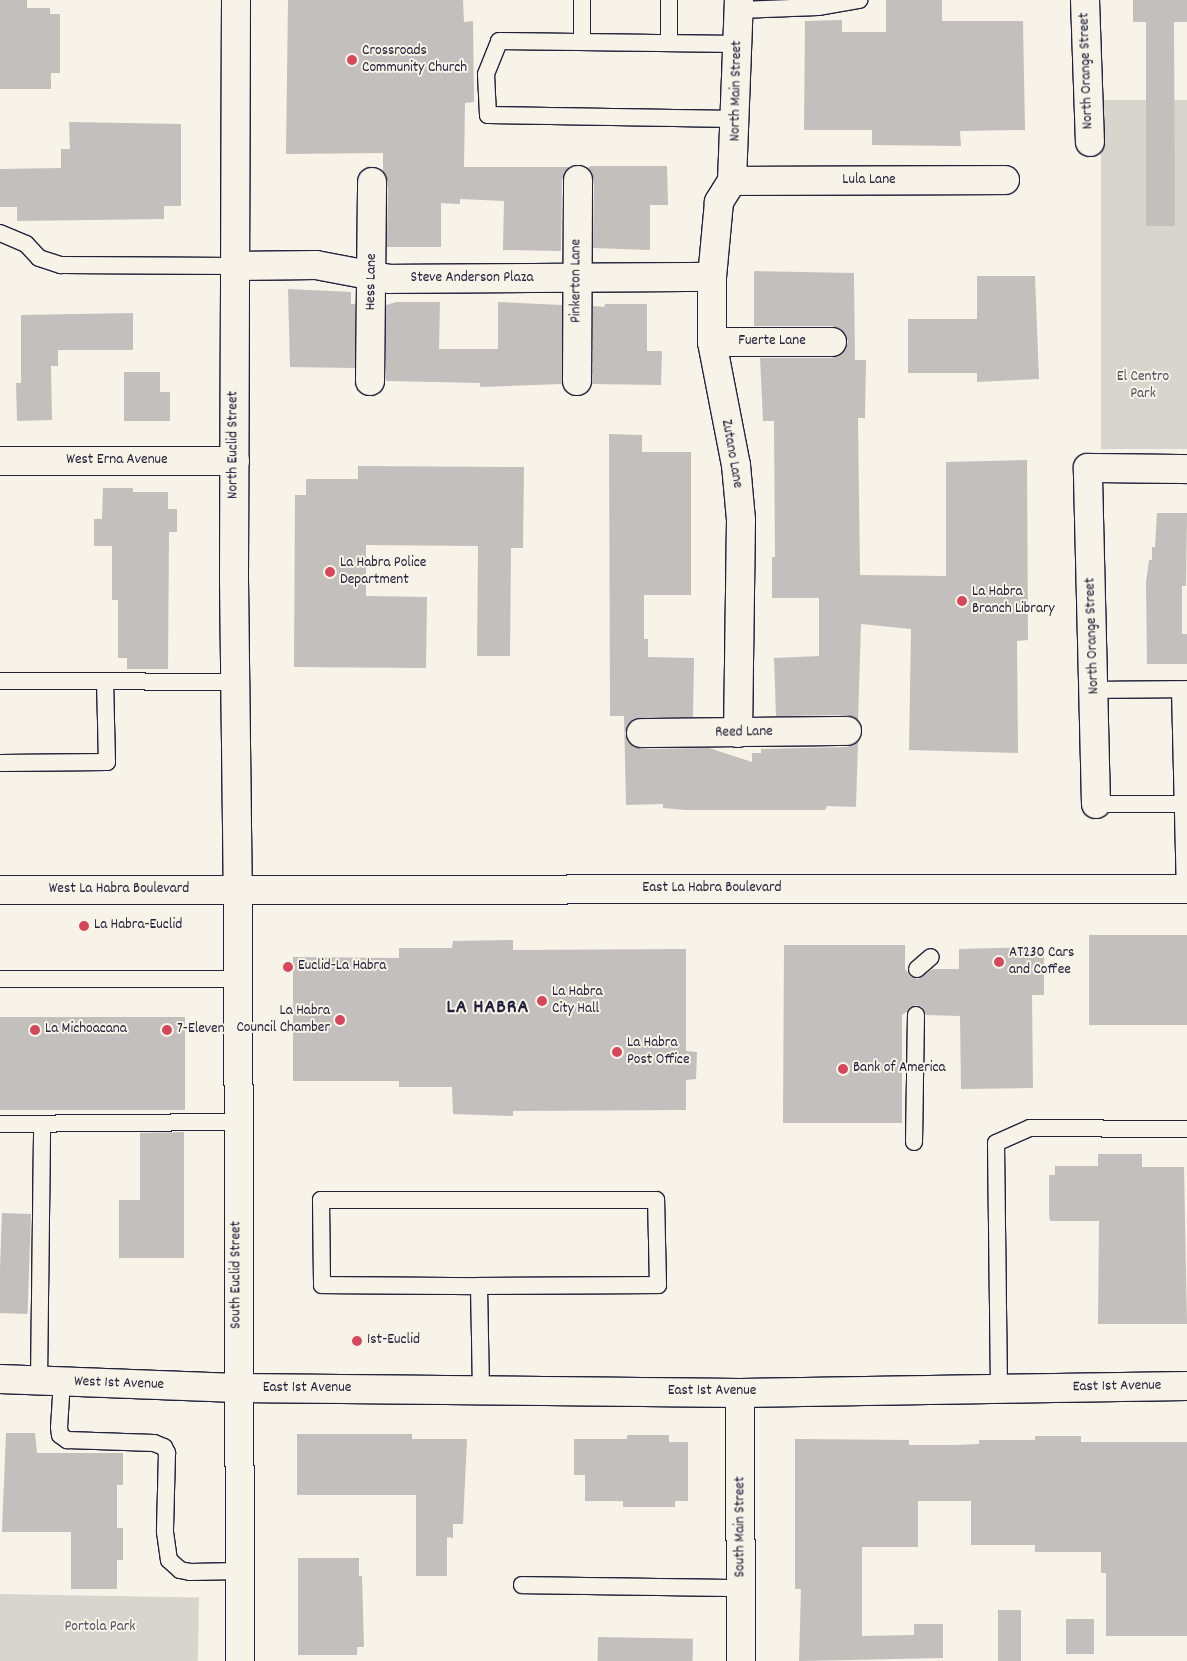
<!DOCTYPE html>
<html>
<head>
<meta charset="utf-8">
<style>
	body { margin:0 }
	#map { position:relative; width:1187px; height:1661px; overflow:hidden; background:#f7f3e8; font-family:Dekko,sans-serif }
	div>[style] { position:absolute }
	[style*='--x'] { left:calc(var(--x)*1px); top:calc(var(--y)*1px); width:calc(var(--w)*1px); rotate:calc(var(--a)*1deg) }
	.green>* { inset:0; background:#d8d5cf; transform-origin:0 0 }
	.building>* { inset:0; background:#c2bfbd; transform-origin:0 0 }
	.roads { filter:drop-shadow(1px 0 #22223b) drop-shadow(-1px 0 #22223b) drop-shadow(0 1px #22223b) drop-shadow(0 -1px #22223b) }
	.service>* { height:16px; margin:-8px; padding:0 8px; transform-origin:8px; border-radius:8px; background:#f7f3e8 }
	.minor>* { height:28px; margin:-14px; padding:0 14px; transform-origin:14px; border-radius:14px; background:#f7f3e8 }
	.tertiary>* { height:28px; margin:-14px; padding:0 14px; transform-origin:14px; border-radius:14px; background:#f7f3e8 }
	.secondary>* { height:28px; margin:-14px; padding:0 14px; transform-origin:14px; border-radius:14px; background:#f7f3e8 }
	.dots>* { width:14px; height:14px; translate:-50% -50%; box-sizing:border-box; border:2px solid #f7f3e8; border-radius:50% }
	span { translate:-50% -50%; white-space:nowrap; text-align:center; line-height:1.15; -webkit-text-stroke:4px #f7f3e8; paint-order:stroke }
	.poi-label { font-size:15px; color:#22223b }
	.left { translate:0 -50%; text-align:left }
	.right { translate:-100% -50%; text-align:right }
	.street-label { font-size:15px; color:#22223b }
	.park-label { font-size:15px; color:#504f60 }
	.district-label { font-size:20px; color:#22223b; font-weight:700; letter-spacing:1px }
</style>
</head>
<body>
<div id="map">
	<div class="green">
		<i style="left:1187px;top:100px;width:349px;height:86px;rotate:90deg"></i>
		<i style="left:0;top:1594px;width:199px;height:67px;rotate:1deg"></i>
	</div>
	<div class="building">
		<i style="clip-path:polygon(0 0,27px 0,27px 8px,50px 8px,50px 14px,60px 14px,60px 73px,51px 73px,51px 89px,0 89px)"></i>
		<i style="clip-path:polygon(288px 0,463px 0,464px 22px,473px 21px,474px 102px,465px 103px,464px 167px,569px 167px,562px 180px,561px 251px,503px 250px,504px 201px,460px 199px,460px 204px,441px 203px,441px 247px,387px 247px,388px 182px,383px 171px,383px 153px,286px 154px)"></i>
		<i style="clip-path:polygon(886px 0,942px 0,942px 21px,1023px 21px,1025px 130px,960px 131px,961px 146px,872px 145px,872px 130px,804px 130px,805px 21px,842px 20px,842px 32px,886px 32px)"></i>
		<i style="clip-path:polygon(1133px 0,1187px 0,1187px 22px,1174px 22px,1175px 226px,1146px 226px,1146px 22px,1133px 22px)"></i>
		<i style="clip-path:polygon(69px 122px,181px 124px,181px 206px,164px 206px,164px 219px,17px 221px,17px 207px,0 207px,0 169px,61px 168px,61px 149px,70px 149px)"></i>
		<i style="clip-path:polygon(591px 166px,667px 166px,668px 205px,650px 205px,650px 250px,593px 248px,594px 180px,587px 168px)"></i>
		<i style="clip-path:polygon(754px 271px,854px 273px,855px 360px,866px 360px,865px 418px,858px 418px,860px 575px,946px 576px,946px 462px,1027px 460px,1028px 640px,1017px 641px,1018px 753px,909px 750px,911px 629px,861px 624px,858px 721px,847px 715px,776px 716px,774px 658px,819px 656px,819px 598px,772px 598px,772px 557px,775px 557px,774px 421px,763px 421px,760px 358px,832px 358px,845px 350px,848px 342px,845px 334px,832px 326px,754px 326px)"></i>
		<i style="clip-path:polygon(977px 276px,1035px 276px,1039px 379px,977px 382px,977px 373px,908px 373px,908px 319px,977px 319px)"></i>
		<i style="clip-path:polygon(288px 289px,351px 292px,351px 304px,355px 304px,355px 368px,290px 367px)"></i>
		<i style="clip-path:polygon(396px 302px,440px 302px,439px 349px,498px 349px,498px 302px,562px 305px,562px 384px,480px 387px,480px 383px,386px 381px,386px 305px)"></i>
		<i style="clip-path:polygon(605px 304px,647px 304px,647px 351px,662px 351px,661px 385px,592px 384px,593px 306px,604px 307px)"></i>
		<i style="clip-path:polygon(133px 313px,133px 350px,58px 350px,58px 366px,51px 366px,52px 420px,17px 421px,16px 383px,21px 383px,21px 315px)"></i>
		<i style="clip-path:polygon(124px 372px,160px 372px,160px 392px,170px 392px,170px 421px,124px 421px)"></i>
		<i style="clip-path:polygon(609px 434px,642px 435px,642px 452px,691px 452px,691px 595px,644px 595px,644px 639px,648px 639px,648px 657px,694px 658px,693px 717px,634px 719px,625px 733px,628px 741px,641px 749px,709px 748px,752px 762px,752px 753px,761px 753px,761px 749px,847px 747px,858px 741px,856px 807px,827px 806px,825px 810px,686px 810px,663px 808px,663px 804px,626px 805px,624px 716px,610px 716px)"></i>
		<i style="clip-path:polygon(358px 466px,524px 467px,523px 548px,511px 548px,510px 656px,477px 656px,478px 546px,366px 545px,366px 596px,427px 597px,426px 668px,294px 667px,295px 495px,306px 495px,306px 479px,358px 479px)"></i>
		<i style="clip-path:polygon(103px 488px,133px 488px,133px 492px,168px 492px,168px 509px,177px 509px,177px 532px,169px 532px,168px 669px,127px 669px,127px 658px,118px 658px,118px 600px,112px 600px,112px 546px,94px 546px,94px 519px,102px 519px)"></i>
		<i style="clip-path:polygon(1157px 513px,1187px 513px,1186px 586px,1182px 586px,1182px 634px,1187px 634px,1187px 664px,1147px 664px,1146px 582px,1149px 560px,1152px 560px,1152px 547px,1155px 547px)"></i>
		<i style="left:1089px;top:935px;width:98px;height:90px"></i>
		<i style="clip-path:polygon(513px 940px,513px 950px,686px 949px,686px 1051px,697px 1052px,696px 1079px,686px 1080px,686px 1110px,513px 1111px,513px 1116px,453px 1114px,452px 1087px,399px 1087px,399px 1081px,293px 1081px,293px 957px,399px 958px,399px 948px,452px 948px,453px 941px)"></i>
		<i style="clip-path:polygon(784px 945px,905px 945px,905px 969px,910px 976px,918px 979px,933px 969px,959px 969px,959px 949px,1044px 947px,1044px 995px,1032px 995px,1033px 1088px,961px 1089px,960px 1016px,926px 1015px,922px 1007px,916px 1005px,902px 1015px,902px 1123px,783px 1123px)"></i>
		<i style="left:0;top:1017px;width:185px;height:93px"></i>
		<i style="clip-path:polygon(184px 1132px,184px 1258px,119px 1258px,119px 1200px,140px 1200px,140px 1133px)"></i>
		<i style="clip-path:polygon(1098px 1154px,1142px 1154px,1142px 1167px,1184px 1167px,1187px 1324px,1098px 1324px,1099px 1221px,1050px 1221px,1049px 1214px,1049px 1175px,1055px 1175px,1055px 1166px,1098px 1166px)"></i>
		<i style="left:2px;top:1213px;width:29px;height:100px;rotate:2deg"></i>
		<i style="clip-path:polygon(6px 1433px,35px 1433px,37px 1453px,123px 1453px,123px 1485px,117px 1485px,117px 1528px,123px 1528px,123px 1560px,117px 1560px,117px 1589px,71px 1589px,71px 1532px,2px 1532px)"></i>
		<i style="clip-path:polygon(297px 1434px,412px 1434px,412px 1439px,467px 1439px,463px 1524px,453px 1524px,453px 1538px,447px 1537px,447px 1576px,416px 1576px,416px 1495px,297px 1495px)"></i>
		<i style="clip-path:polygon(627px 1435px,669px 1435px,669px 1442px,688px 1442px,688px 1501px,675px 1501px,675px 1507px,623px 1507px,623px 1501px,585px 1501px,585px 1475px,574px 1475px,574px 1439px,627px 1439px)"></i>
		<i style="clip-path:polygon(1035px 1436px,1081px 1436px,1081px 1442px,1187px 1442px,1187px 1636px,1106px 1636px,1106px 1573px,1101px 1573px,1101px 1552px,1035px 1552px,1035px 1545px,971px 1545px,971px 1501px,918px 1501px,918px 1547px,862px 1547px,862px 1636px,914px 1635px,914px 1624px,943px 1624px,943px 1658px,799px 1661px,801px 1589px,795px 1589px,795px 1439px,909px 1440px,909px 1445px,953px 1445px,979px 1444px,979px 1440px,1035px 1440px)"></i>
		<i style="clip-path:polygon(298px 1558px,359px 1558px,359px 1576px,362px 1576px,364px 1647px,357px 1647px,357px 1655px,298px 1655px)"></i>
		<i style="left:998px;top:1610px;width:23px;height:51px"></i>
		<i style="left:1066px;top:1619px;width:28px;height:35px"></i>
		<i style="left:598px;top:1637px;width:95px;height:24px;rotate:1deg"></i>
	</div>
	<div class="roads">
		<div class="service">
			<i style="--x:582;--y:0;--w:42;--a:90"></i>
			<i style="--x:669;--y:0;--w:43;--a:90"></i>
			<i style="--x:739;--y:10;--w:79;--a:-2.2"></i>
			<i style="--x:818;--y:7;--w:42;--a:-9.7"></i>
			<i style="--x:736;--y:119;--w:248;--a:-179.1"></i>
			<i style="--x:488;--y:115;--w:41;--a:-92.8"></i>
			<i style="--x:486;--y:74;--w:35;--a:-68"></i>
			<i style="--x:499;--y:41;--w:239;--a:0.7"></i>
			<i style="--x:0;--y:233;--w:28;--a:23"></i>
			<i style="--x:26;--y:244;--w:19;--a:47"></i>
			<i style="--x:39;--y:258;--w:23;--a:18"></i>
			<i style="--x:61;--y:265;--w:173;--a:0.3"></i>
			<i style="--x:0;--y:681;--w:234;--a:0.2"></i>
			<i style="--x:1095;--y:690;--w:92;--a:-0.6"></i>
			<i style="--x:1180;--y:690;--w:199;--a:88.6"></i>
			<i style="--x:0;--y:763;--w:107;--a:-0.5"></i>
			<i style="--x:107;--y:762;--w:81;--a:-91.4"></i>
			<i style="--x:1096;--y:804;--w:86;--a:0"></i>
			<i style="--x:917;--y:969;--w:18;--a:-41"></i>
			<i style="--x:0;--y:979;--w:238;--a:0"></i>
			<i style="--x:0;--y:1124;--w:238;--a:-0.5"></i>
			<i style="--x:914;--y:1142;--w:127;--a:-89.1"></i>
			<i style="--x:479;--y:1286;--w:179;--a:-0.3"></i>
			<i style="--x:658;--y:1285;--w:85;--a:-91.3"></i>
			<i style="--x:656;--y:1200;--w:335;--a:180"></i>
			<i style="--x:321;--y:1200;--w:85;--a:89.3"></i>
			<i style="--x:322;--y:1285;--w:157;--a:0.4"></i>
			<i style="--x:479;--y:1286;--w:104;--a:88.9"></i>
			<i style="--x:39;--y:1381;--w:257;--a:-89.3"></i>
			<i style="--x:62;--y:1381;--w:46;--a:93.7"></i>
			<i style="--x:59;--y:1427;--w:8;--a:83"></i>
			<i style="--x:60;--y:1435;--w:9;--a:36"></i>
			<i style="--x:67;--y:1440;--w:87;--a:2"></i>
			<i style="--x:154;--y:1443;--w:11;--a:22"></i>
			<i style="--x:164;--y:1447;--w:7;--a:63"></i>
			<i style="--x:167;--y:1453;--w:79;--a:91.5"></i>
			<i style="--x:165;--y:1532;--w:28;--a:82"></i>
			<i style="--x:169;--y:1560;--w:15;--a:42"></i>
			<i style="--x:180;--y:1570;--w:10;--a:11"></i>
			<i style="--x:190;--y:1572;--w:49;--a:-1.2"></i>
			<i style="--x:999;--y:1389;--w:246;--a:-90.7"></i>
			<i style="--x:996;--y:1143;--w:37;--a:-24"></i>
			<i style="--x:1030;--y:1128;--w:157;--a:0.4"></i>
			<i style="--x:522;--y:1585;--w:219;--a:0.8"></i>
		</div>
		<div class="minor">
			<i style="--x:1085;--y:0;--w:142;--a:88"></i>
			<i style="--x:732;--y:181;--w:25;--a:122"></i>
			<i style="--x:719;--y:202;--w:75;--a:95.3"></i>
			<i style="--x:712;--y:277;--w:65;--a:90"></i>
			<i style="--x:712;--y:342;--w:125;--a:79"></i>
			<i style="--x:736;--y:465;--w:55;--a:84.8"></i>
			<i style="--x:741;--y:520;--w:213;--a:90.8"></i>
			<i style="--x:732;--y:181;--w:273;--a:-0.2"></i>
			<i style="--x:732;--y:181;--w:181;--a:-87.8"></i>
			<i style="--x:234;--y:266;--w:82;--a:-0.7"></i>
			<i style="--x:316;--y:265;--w:75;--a:10.7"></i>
			<i style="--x:390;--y:279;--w:322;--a:-0.4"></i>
			<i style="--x:712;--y:342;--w:120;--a:0"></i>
			<i style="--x:370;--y:381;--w:199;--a:-89.4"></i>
			<i style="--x:577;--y:381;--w:201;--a:-89.7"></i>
			<i style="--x:0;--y:461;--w:235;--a:0"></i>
			<i style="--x:641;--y:733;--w:206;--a:-0.6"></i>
			<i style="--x:1096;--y:804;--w:336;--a:-91.4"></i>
			<i style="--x:1088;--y:468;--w:99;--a:0.6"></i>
			<i style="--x:0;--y:1379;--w:237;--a:2.2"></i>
			<i style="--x:237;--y:1388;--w:503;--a:0.57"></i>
			<i style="--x:740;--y:1393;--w:447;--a:-0.9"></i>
			<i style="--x:740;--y:1393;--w:268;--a:89.8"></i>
		</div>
		<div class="tertiary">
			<i style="--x:236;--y:0;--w:580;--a:90.2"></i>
			<i style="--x:234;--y:580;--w:310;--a:89.3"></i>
		</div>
		<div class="secondary">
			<i style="--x:0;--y:890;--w:1187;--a:-0.05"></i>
			<i style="--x:238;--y:890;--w:771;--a:89.85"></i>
		</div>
	</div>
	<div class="dots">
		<i style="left:352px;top:60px;background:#d1495b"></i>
		<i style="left:330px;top:572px;background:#d1495b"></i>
		<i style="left:962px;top:601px;background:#d1495b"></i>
		<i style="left:84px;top:926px;background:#d1495b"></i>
		<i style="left:999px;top:962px;background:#d1495b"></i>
		<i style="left:288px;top:967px;background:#d1495b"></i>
		<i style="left:542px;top:1001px;background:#d1495b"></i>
		<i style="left:340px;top:1020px;background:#d1495b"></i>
		<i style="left:35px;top:1030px;background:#d1495b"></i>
		<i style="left:167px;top:1030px;background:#d1495b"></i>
		<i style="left:617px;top:1052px;background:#d1495b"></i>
		<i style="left:843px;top:1069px;background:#d1495b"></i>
		<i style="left:357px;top:1341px;background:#d1495b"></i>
	</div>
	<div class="poi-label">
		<span class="left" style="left:362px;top:60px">Crossroads<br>Community Church</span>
		<span class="left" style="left:340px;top:572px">La Habra Police<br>Department</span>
		<span class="left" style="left:972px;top:601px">La Habra<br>Branch Library</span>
		<span class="left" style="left:94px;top:926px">La Habra-Euclid</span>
		<span class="left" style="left:1009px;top:962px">AT230 Cars<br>and Coffee</span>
		<span class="left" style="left:298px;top:967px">Euclid-La Habra</span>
		<span class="left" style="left:552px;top:1001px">La Habra<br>City Hall</span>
		<span class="right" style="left:330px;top:1020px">La Habra<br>Council Chamber</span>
		<span class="left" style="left:45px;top:1030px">La Michoacana</span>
		<span class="left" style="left:177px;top:1030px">7-Eleven</span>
		<span class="left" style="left:627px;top:1052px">La Habra<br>Post Office</span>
		<span class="left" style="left:853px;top:1069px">Bank of America</span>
		<span class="left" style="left:367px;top:1341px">1st-Euclid</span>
	</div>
	<div class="street-label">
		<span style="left:1087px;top:71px;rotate:-92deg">North Orange Street</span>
		<span style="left:737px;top:91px;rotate:-89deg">North Main Street</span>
		<span style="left:869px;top:181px">Lula Lane</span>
		<span style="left:472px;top:279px">Steve Anderson Plaza</span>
		<span style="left:577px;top:281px;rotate:-90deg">Pinkerton Lane</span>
		<span style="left:372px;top:282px;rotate:-89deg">Hess Lane</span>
		<span style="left:772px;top:342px">Fuerte Lane</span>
		<span style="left:234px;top:445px;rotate:-90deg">North Euclid Street</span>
		<span style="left:731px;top:454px;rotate:80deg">Zutano Lane</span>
		<span style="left:117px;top:461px">West Erna Avenue</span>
		<span style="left:1093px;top:636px;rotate:-92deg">North Orange Street</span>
		<span style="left:744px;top:733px;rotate:-1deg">Reed Lane</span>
		<span style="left:712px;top:889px">East La Habra Boulevard</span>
		<span style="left:119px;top:890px">West La Habra Boulevard</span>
		<span style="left:237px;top:1275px;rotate:-90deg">South Euclid Street</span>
		<span style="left:119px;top:1384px;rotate:2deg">West 1st Avenue</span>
		<span style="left:1117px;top:1387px;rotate:-1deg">East 1st Avenue</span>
		<span style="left:307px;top:1389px">East 1st Avenue</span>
		<span style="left:712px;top:1392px">East 1st Avenue</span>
		<span style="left:741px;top:1527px;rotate:-90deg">South Main Street</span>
	</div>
	<div class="park-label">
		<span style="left:1143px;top:386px">El Centro<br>Park</span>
		<span style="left:100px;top:1628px">Portola Park</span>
	</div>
	<div class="district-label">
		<span style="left:488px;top:1008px">LA HABRA</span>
	</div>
</div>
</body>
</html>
